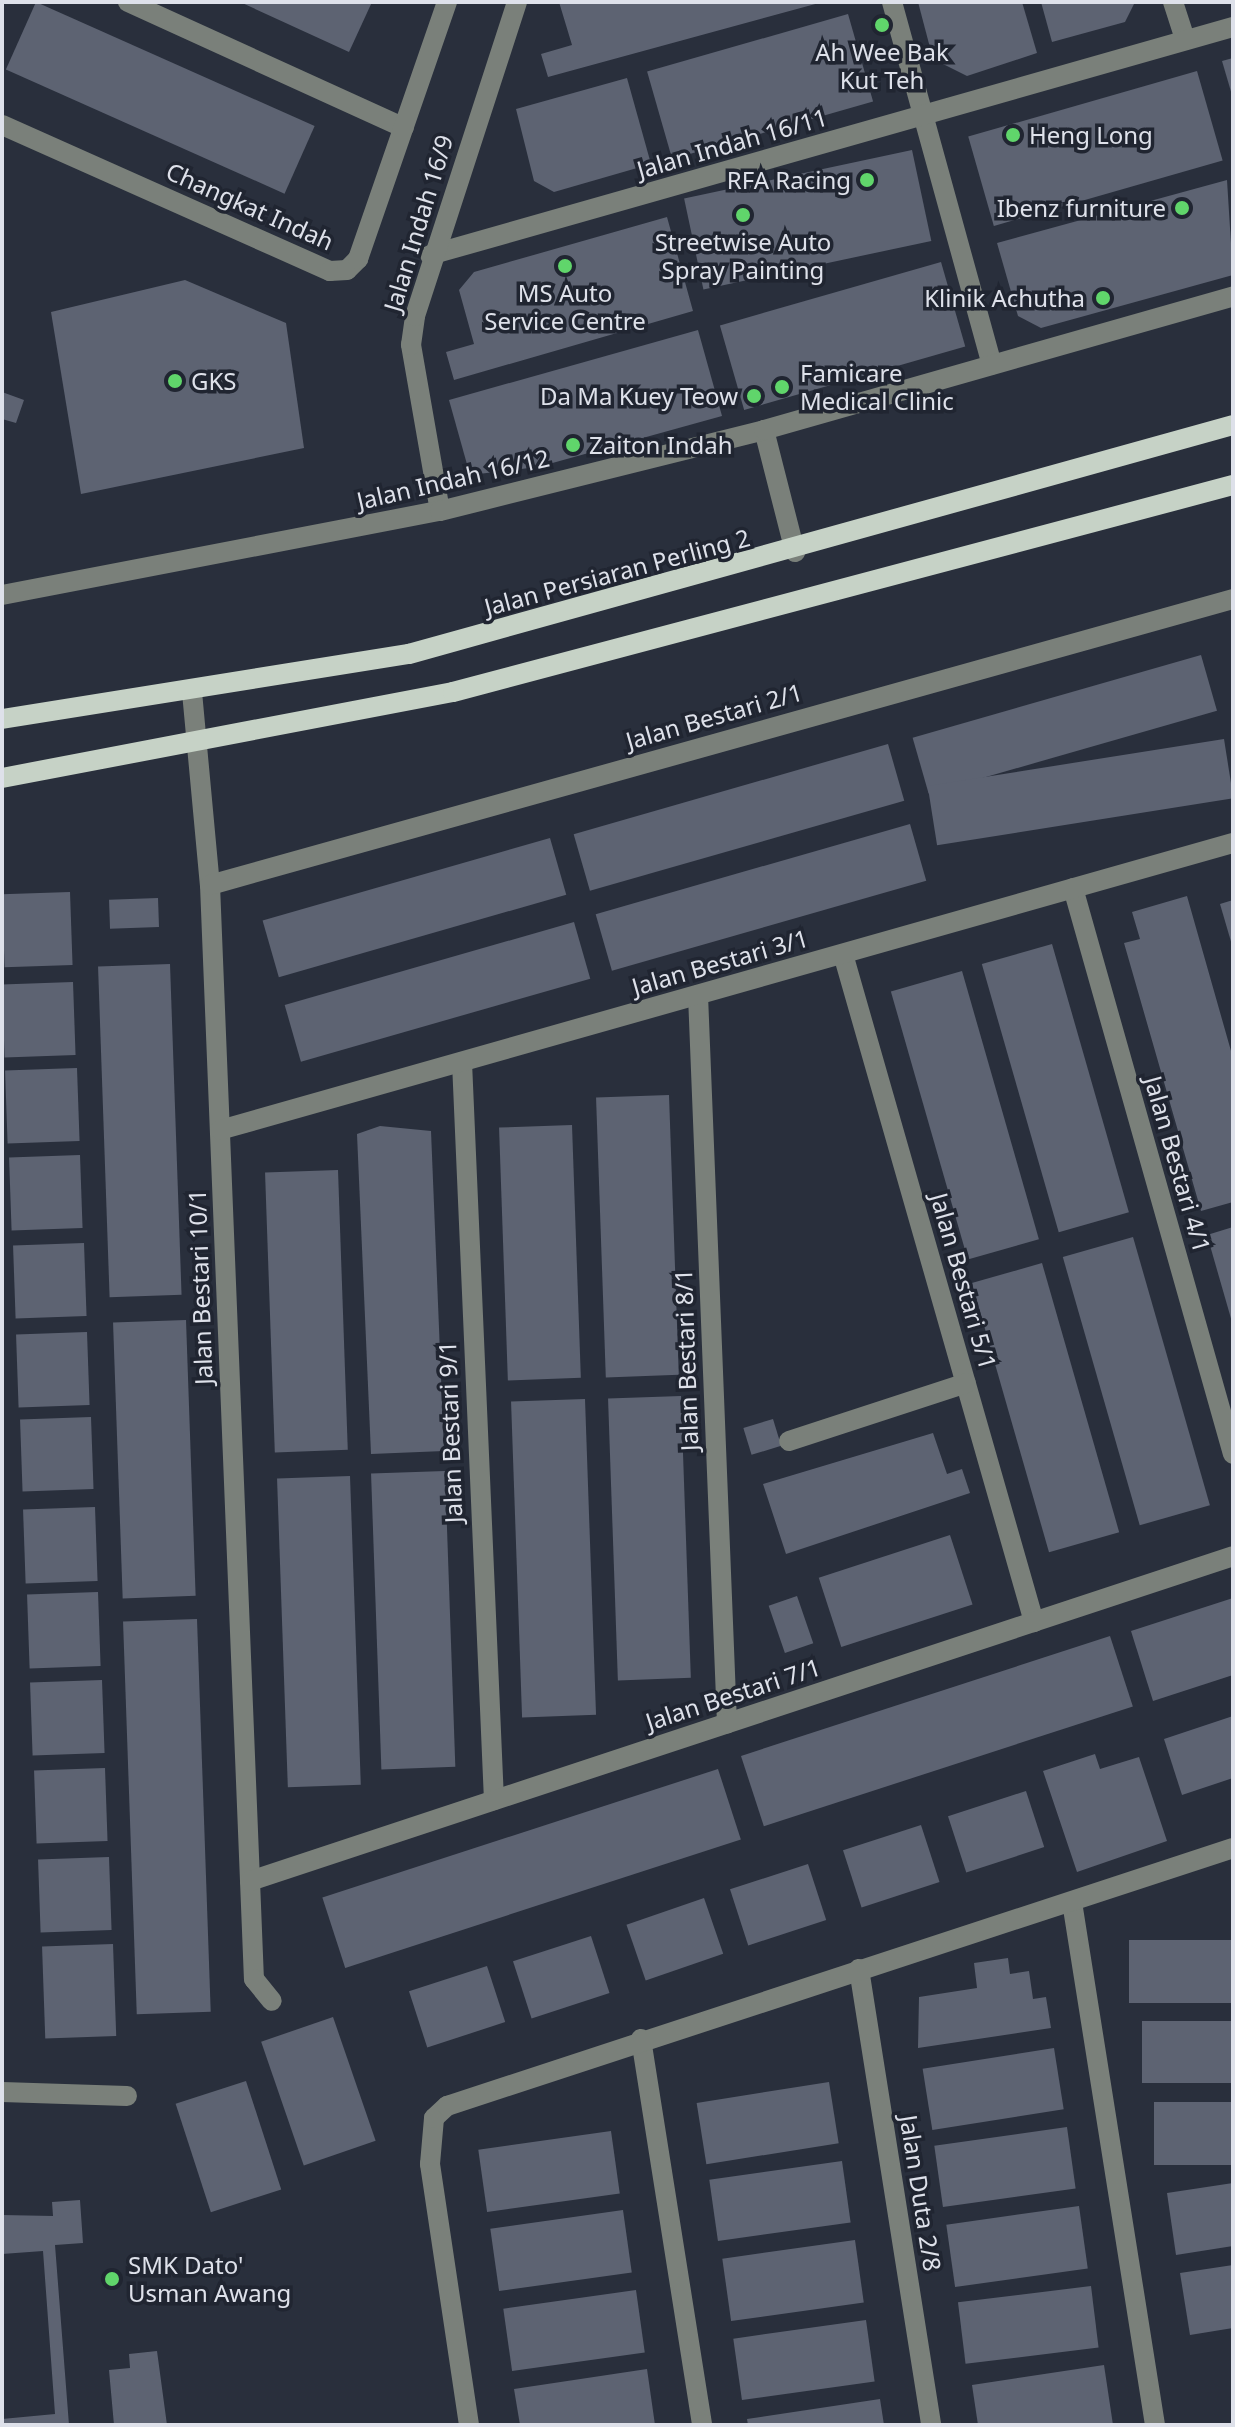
<!DOCTYPE html>
<html>
<head>
<meta charset="utf-8">
<style>
	body { margin:0 }
	#map { position:relative; width:1235px; height:2427px; overflow:hidden; background:#292f3c; font-family:"Noto Sans",sans-serif }
	div>[style] { position:absolute }
	[style*='--x'] { left:calc(var(--x)*1px); top:calc(var(--y)*1px); width:calc(var(--w)*1px); rotate:calc(var(--a)*1deg) }
	.building>* { inset:0; background:#5d6372; transform-origin:0 0 }
	.minor>* { height:20px; margin:-10px; padding:0 10px; transform-origin:10px; border-radius:10px; background:#7a807a }
	.major>* { height:20px; margin:-10px; padding:0 10px; transform-origin:10px; border-radius:10px; background:#c6d2c6 }
	.dots>* { width:22px; height:22px; translate:-50% -50%; box-sizing:border-box; border:4px solid #202531; border-radius:50% }
	span { translate:-50% -50%; white-space:nowrap; text-align:center; line-height:1.15; -webkit-text-stroke:7px #202531; paint-order:stroke }
	.poi-label { font-size:24px; color:#dee1ea }
	.left { translate:0 -50%; text-align:left }
	.right { translate:-100% -50%; text-align:right }
	.street-label { font-size:24px; color:#dee1ea }
	.frame { position:absolute; inset:0; border:4px solid #dee1ea; pointer-events:none }
</style>
</head>
<body>
<div id="map">
	<div class="building">
		<i style="left:36px;top:2px;width:305px;height:74px;rotate:24deg"></i>
		<i style="clip-path:polygon(240px 2px,372px 2px,349px 52px)"></i>
		<i style="clip-path:polygon(559px 2px,819px 2px,819px 3px,548px 77px,541px 54px,572px 45px)"></i>
		<i style="clip-path:polygon(918px 2px,1022px 2px,1037px 53px,967px 76px,933px 59px)"></i>
		<i style="clip-path:polygon(1041px 2px,1135px 2px,1125px 22px,1052px 42px)"></i>
		<i style="left:848px;top:14px;width:91px;height:209px;rotate:74deg"></i>
		<i style="clip-path:polygon(1233px 58px,1233px 95px,1232px 95px,1222px 61px)"></i>
		<i style="left:1197px;top:71px;width:93px;height:238px;rotate:74deg"></i>
		<i style="clip-path:polygon(627px 78px,651px 164px,554px 192px,534px 181px,516px 109px)"></i>
		<i style="left:912px;top:150px;width:93px;height:233px;rotate:78deg"></i>
		<i style="clip-path:polygon(1227px 180px,1233px 275px,1041px 328px,1018px 316px,997px 243px)"></i>
		<i style="clip-path:polygon(667px 217px,693px 311px,454px 380px,446px 352px,474px 344px,459px 290px,474px 272px)"></i>
		<i style="left:941px;top:262px;width:88px;height:230px;rotate:74deg"></i>
		<i style="clip-path:polygon(185px 280px,286px 323px,304px 448px,81px 494px,51px 312px)"></i>
		<i style="clip-path:polygon(698px 330px,722px 416px,538px 467px,470px 475px,449px 400px)"></i>
		<i style="clip-path:polygon(2px 392px,24px 400px,16px 423px,2px 419px)"></i>
		<i style="left:1201px;top:655px;width:58px;height:300px;rotate:74deg"></i>
		<i style="left:1224px;top:739px;width:60px;height:300px;rotate:81deg"></i>
		<i style="left:888px;top:744px;width:59px;height:327px;rotate:74deg"></i>
		<i style="left:910px;top:824px;width:59px;height:327px;rotate:74deg"></i>
		<i style="left:550px;top:838px;width:59px;height:299px;rotate:74deg"></i>
		<i style="left:70px;top:892px;width:73px;height:68px;rotate:88deg"></i>
		<i style="clip-path:polygon(1187px 896px,1233px 1058px,1233px 1202px,1201px 1211px,1124px 943px,1140px 939px,1132px 912px)"></i>
		<i style="left:158px;top:898px;width:29px;height:49px;rotate:88deg"></i>
		<i style="clip-path:polygon(1233px 900px,1233px 945px,1232px 945px,1220px 904px)"></i>
		<i style="left:574px;top:922px;width:59px;height:301px;rotate:74deg"></i>
		<i style="left:1052px;top:944px;width:279px;height:73px;rotate:74deg"></i>
		<i style="left:170px;top:964px;width:331px;height:72px;rotate:88deg"></i>
		<i style="left:962px;top:971px;width:279px;height:74px;rotate:74deg"></i>
		<i style="left:73px;top:982px;width:73px;height:71px;rotate:88deg"></i>
		<i style="left:77px;top:1068px;width:73px;height:72px;rotate:88deg"></i>
		<i style="left:669px;top:1095px;width:280px;height:73px;rotate:88deg"></i>
		<i style="left:572px;top:1125px;width:253px;height:73px;rotate:88deg"></i>
		<i style="clip-path:polygon(380px 1126px,431px 1131px,444px 1451px,371px 1454px,357px 1134px)"></i>
		<i style="left:80px;top:1155px;width:73px;height:71px;rotate:88deg"></i>
		<i style="left:338px;top:1170px;width:280px;height:73px;rotate:88deg"></i>
		<i style="clip-path:polygon(1233px 1227px,1233px 1322px,1232px 1322px,1207px 1235px)"></i>
		<i style="left:1133px;top:1237px;width:279px;height:73px;rotate:74deg"></i>
		<i style="left:84px;top:1243px;width:73px;height:71px;rotate:88deg"></i>
		<i style="left:1042px;top:1263px;width:280px;height:73px;rotate:74deg"></i>
		<i style="left:186px;top:1320px;width:276px;height:73px;rotate:88deg"></i>
		<i style="left:87px;top:1332px;width:73px;height:71px;rotate:88deg"></i>
		<i style="left:681px;top:1396px;width:282px;height:73px;rotate:88deg"></i>
		<i style="left:585px;top:1399px;width:316px;height:74px;rotate:88deg"></i>
		<i style="left:91px;top:1417px;width:72px;height:71px;rotate:88deg"></i>
		<i style="left:773px;top:1419px;width:28px;height:31px;rotate:73deg"></i>
		<i style="clip-path:polygon(933px 1433px,947px 1474px,962px 1469px,970px 1493px,786px 1554px,763px 1484px)"></i>
		<i style="left:445px;top:1471px;width:296px;height:74px;rotate:88deg"></i>
		<i style="left:350px;top:1476px;width:309px;height:73px;rotate:88deg"></i>
		<i style="left:95px;top:1507px;width:74px;height:72px;rotate:88deg"></i>
		<i style="left:950px;top:1535px;width:73px;height:138px;rotate:72deg"></i>
		<i style="left:98px;top:1592px;width:74px;height:71px;rotate:88deg"></i>
		<i style="left:797px;top:1596px;width:50px;height:30px;rotate:71deg"></i>
		<i style="clip-path:polygon(1233px 1598px,1233px 1675px,1153px 1701px,1131px 1631px)"></i>
		<i style="left:197px;top:1619px;width:393px;height:74px;rotate:88deg"></i>
		<i style="left:1110px;top:1636px;width:74px;height:388px;rotate:72deg"></i>
		<i style="left:102px;top:1680px;width:73px;height:72px;rotate:88deg"></i>
		<i style="clip-path:polygon(1233px 1716px,1233px 1778px,1182px 1795px,1164px 1739px)"></i>
		<i style="clip-path:polygon(1095px 1754px,1100px 1769px,1139px 1757px,1167px 1841px,1077px 1872px,1043px 1771px)"></i>
		<i style="left:105px;top:1768px;width:73px;height:71px;rotate:88deg"></i>
		<i style="left:718px;top:1769px;width:74px;height:416px;rotate:72deg"></i>
		<i style="left:1026px;top:1791px;width:59px;height:82px;rotate:72deg"></i>
		<i style="left:921px;top:1825px;width:60px;height:82px;rotate:72deg"></i>
		<i style="left:109px;top:1857px;width:73px;height:71px;rotate:88deg"></i>
		<i style="left:808px;top:1864px;width:59px;height:82px;rotate:72deg"></i>
		<i style="left:704px;top:1898px;width:59px;height:82px;rotate:71deg"></i>
		<i style="left:591px;top:1936px;width:60px;height:82px;rotate:72deg"></i>
		<i style="left:1233px;top:1940px;width:63px;height:104px;rotate:90deg"></i>
		<i style="left:113px;top:1944px;width:92px;height:71px;rotate:88deg"></i>
		<i style="clip-path:polygon(1008px 1958px,1010px 1974px,1029px 1971px,1033px 1999px,1046px 1997px,1051px 2028px,918px 2048px,919px 1997px,977px 1988px,974px 1963px)"></i>
		<i style="left:487px;top:1966px;width:59px;height:82px;rotate:72deg"></i>
		<i style="left:333px;top:2017px;width:131px;height:76px;rotate:71deg"></i>
		<i style="left:1233px;top:2021px;width:62px;height:91px;rotate:90deg"></i>
		<i style="left:1054px;top:2048px;width:62px;height:133px;rotate:81deg"></i>
		<i style="left:246px;top:2081px;width:114px;height:74px;rotate:72deg"></i>
		<i style="left:829px;top:2082px;width:62px;height:134px;rotate:81deg"></i>
		<i style="left:1233px;top:2102px;width:63px;height:79px;rotate:90deg"></i>
		<i style="left:1067px;top:2127px;width:62px;height:134px;rotate:82deg"></i>
		<i style="left:611px;top:2131px;width:63px;height:134px;rotate:82deg"></i>
		<i style="left:842px;top:2161px;width:62px;height:134px;rotate:82deg"></i>
		<i style="clip-path:polygon(1233px 2183px,1233px 2246px,1176px 2255px,1167px 2193px)"></i>
		<i style="clip-path:polygon(80px 2200px,83px 2243px,55px 2245px,69px 2425px,2px 2425px,2px 2419px,55px 2414px,43px 2251px,2px 2254px,2px 2215px,53px 2216px,52px 2202px)"></i>
		<i style="left:1079px;top:2206px;width:63px;height:134px;rotate:82deg"></i>
		<i style="left:623px;top:2210px;width:63px;height:134px;rotate:82deg"></i>
		<i style="left:855px;top:2240px;width:63px;height:134px;rotate:82deg"></i>
		<i style="clip-path:polygon(1233px 2265px,1233px 2328px,1190px 2335px,1180px 2273px)"></i>
		<i style="left:1091px;top:2286px;width:62px;height:134px;rotate:83deg"></i>
		<i style="left:636px;top:2290px;width:63px;height:134px;rotate:82deg"></i>
		<i style="left:866px;top:2320px;width:62px;height:134px;rotate:82deg"></i>
		<i style="clip-path:polygon(157px 2351px,167px 2425px,114px 2425px,109px 2370px,130px 2368px,129px 2354px)"></i>
		<i style="clip-path:polygon(1104px 2365px,1113px 2425px,978px 2425px,972px 2385px)"></i>
		<i style="clip-path:polygon(647px 2369px,655px 2425px,520px 2425px,514px 2389px)"></i>
		<i style="clip-path:polygon(880px 2399px,884px 2425px,748px 2425px,747px 2419px)"></i>
	</div>
	<div class="minor">
		<i style="--x:128;--y:2;--w:303;--a:24.5"></i>
		<i style="--x:892;--y:2;--w:376;--a:74.6"></i>
		<i style="--x:1173;--y:2;--w:40;--a:72"></i>
		<i style="--x:2;--y:125;--w:359;--a:24"></i>
		<i style="--x:330;--y:271;--w:17;--a:-3"></i>
		<i style="--x:347;--y:270;--w:16;--a:-45"></i>
		<i style="--x:358;--y:259;--w:272;--a:-70.9"></i>
		<i style="--x:430;--y:255;--w:835;--a:-15.85"></i>
		<i style="--x:764;--y:430;--w:126;--a:75.7"></i>
		<i style="--x:440;--y:511;--w:169;--a:-99.9"></i>
		<i style="--x:411;--y:345;--w:29;--a:-82"></i>
		<i style="--x:415;--y:316;--w:330;--a:-72"></i>
		<i style="--x:2;--y:595;--w:446;--a:-10.9"></i>
		<i style="--x:440;--y:511;--w:334;--a:-14"></i>
		<i style="--x:764;--y:430;--w:488;--a:-15.9"></i>
		<i style="--x:192;--y:692;--w:194;--a:84.7"></i>
		<i style="--x:210;--y:885;--w:1095;--a:87.7"></i>
		<i style="--x:254;--y:1979;--w:28;--a:51"></i>
		<i style="--x:210;--y:885;--w:1062;--a:-15.62"></i>
		<i style="--x:1073;--y:888;--w:588;--a:74.22"></i>
		<i style="--x:843;--y:954;--w:695;--a:74.04"></i>
		<i style="--x:698;--y:995;--w:729;--a:87.72"></i>
		<i style="--x:462;--y:1062;--w:739;--a:87.52"></i>
		<i style="--x:220;--y:1130;--w:1053;--a:-15.82"></i>
		<i style="--x:789;--y:1441;--w:186;--a:-18.1"></i>
		<i style="--x:250;--y:1881;--w:1035;--a:-18.29"></i>
		<i style="--x:1072;--y:1902;--w:530;--a:80.98"></i>
		<i style="--x:859;--y:1969;--w:462;--a:81"></i>
		<i style="--x:641;--y:2039;--w:391;--a:81"></i>
		<i style="--x:2;--y:2092;--w:125;--a:1.8"></i>
		<i style="--x:469;--y:2425;--w:264;--a:-98.5"></i>
		<i style="--x:430;--y:2164;--w:46;--a:-85"></i>
		<i style="--x:434;--y:2118;--w:18;--a:-43"></i>
		<i style="--x:447;--y:2106;--w:827;--a:-18.17"></i>
	</div>
	<div class="major">
		<i style="--x:2;--y:719;--w:412;--a:-9.1"></i>
		<i style="--x:409;--y:654;--w:855;--a:-15.53"></i>
		<i style="--x:2;--y:778;--w:459;--a:-10.8"></i>
		<i style="--x:453;--y:692;--w:807;--a:-14.86"></i>
	</div>
	<div class="dots">
		<i style="left:882px;top:25px;background:#60d56b"></i>
		<i style="left:1013px;top:135px;background:#60d56b"></i>
		<i style="left:867px;top:180px;background:#60d56b"></i>
		<i style="left:1182px;top:208px;background:#60d56b"></i>
		<i style="left:743px;top:215px;background:#60d56b"></i>
		<i style="left:565px;top:266px;background:#60d56b"></i>
		<i style="left:1103px;top:298px;background:#60d56b"></i>
		<i style="left:175px;top:381px;background:#60d56b"></i>
		<i style="left:782px;top:387px;background:#60d56b"></i>
		<i style="left:754px;top:396px;background:#60d56b"></i>
		<i style="left:573px;top:445px;background:#60d56b"></i>
		<i style="left:112px;top:2279px;background:#60d56b"></i>
	</div>
	<div class="poi-label">
		<span style="left:882px;top:66px">Ah Wee Bak<br>Kut Teh</span>
		<span class="left" style="left:1029px;top:135px">Heng Long</span>
		<span class="right" style="left:851px;top:180px">RFA Racing</span>
		<span class="right" style="left:1166px;top:208px">Ibenz furniture</span>
		<span style="left:743px;top:256px">Streetwise Auto<br>Spray Painting</span>
		<span style="left:565px;top:307px">MS Auto<br>Service Centre</span>
		<span class="right" style="left:1085px;top:298px">Klinik Achutha</span>
		<span class="left" style="left:800px;top:387px">Famicare<br>Medical Clinic</span>
		<span class="left" style="left:191px;top:381px">GKS</span>
		<span class="right" style="left:738px;top:396px">Da Ma Kuey Teow</span>
		<span class="left" style="left:589px;top:445px">Zaiton Indah</span>
		<span class="left" style="left:128px;top:2279px">SMK Dato'<br>Usman Awang</span>
	</div>
	<div class="street-label">
		<span style="left:732px;top:143px;rotate:-16deg">Jalan Indah 16/11</span>
		<span style="left:250px;top:206px;rotate:24deg">Changkat Indah</span>
		<span style="left:418px;top:223px;rotate:-73deg">Jalan Indah 16/9</span>
		<span style="left:453px;top:479px;rotate:-13deg">Jalan Indah 16/12</span>
		<span style="left:617px;top:572px;rotate:-15deg">Jalan Persiaran Perling 2</span>
		<span style="left:714px;top:716px;rotate:-16deg">Jalan Bestari 2/1</span>
		<span style="left:720px;top:962px;rotate:-16deg">Jalan Bestari 3/1</span>
		<span style="left:1178px;top:1164px;rotate:74deg">Jalan Bestari 4/1</span>
		<span style="left:964px;top:1281px;rotate:74deg">Jalan Bestari 5/1</span>
		<span style="left:200px;top:1287px;rotate:-92deg">Jalan Bestari 10/1</span>
		<span style="left:686px;top:1360px;rotate:-92deg">Jalan Bestari 8/1</span>
		<span style="left:450px;top:1432px;rotate:-92deg">Jalan Bestari 9/1</span>
		<span style="left:733px;top:1694px;rotate:-18deg">Jalan Bestari 7/1</span>
		<span style="left:921px;top:2193px;rotate:81deg">Jalan Duta 2/8</span>
	</div>
	<div class="frame"></div>
</div>
</body>
</html>
